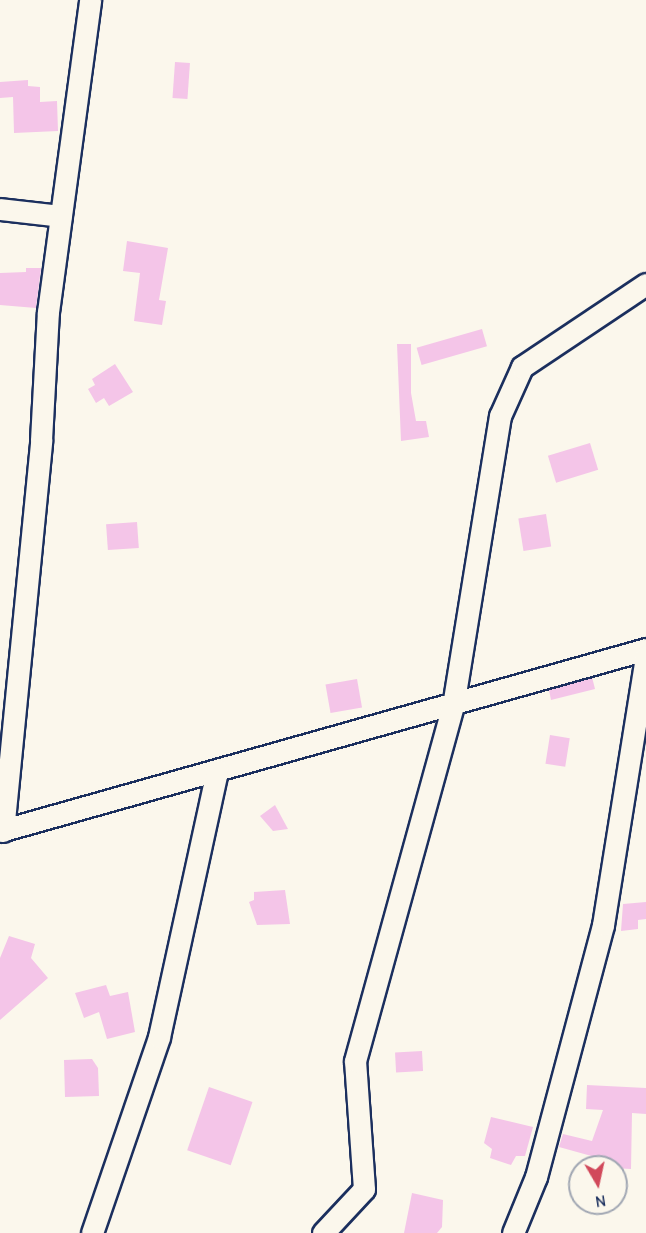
<!DOCTYPE html>
<html>
<head>
<meta charset="utf-8">
<style>
	body { margin:0 }
	#map { position:relative; width:646px; height:1233px; overflow:hidden; background:#fbf7ec; font-family:"Comic Neue",sans-serif }
	div>[style] { position:absolute }
	[style*='--x'] { left:calc(var(--x)*1px); top:calc(var(--y)*1px); width:calc(var(--w)*1px); rotate:calc(var(--a)*1deg) }
	.building>* { inset:0; background:#f4c5e8; transform-origin:0 0 }
	.roads { filter:drop-shadow(2px 0 #1b2f5e) drop-shadow(-2px 0 #1b2f5e) drop-shadow(0 2px #1b2f5e) drop-shadow(0 -2px #1b2f5e) }
	.minor>* { height:21px; margin:-10.5px; padding:0 10.5px; transform-origin:10.5px; border-radius:10.5px; background:#fbf7ec }
	span { translate:-50% -50%; white-space:nowrap; text-align:center; line-height:1.15; -webkit-text-stroke:4.5px #fbf7ec; paint-order:stroke }
	.north { position:absolute; left:568px; top:1155px; width:60px; height:60px; box-sizing:border-box; background:#fbf7ec; border:2px solid #a1a7b3; border-radius:50%; rotate:171deg; font-size:16px; font-weight:700; line-height:24px; text-align:center; color:#1b2f5e }
	.north::after { content:''; display:block; margin:auto; width:21px; height:27px; background:#d1495b; clip-path:polygon(50% 0,100% 100%,50% 72%,0 100%) }
</style>
</head>
<body>
<div id="map">
	<div class="building">
		<i style="left:175px;top:62px;width:15px;height:36px;rotate:4deg"></i>
		<i style="clip-path:polygon(28px 80px,28px 86px,40px 87px,40px 102px,57px 101px,58px 131px,14px 133px,13px 97px,0 98px,0 82px)"></i>
		<i style="clip-path:polygon(127px 241px,168px 248px,159px 300px,166px 301px,162px 325px,134px 321px,140px 273px,123px 271px)"></i>
		<i style="clip-path:polygon(26px 268px,41px 268px,36px 308px,0 305px,0 273px,26px 272px)"></i>
		<i style="left:482px;top:329px;width:18px;height:68px;rotate:74deg"></i>
		<i style="clip-path:polygon(397px 344px,411px 344px,411px 393px,416px 421px,426px 421px,429px 437px,401px 441px)"></i>
		<i style="clip-path:polygon(115px 364px,133px 392px,109px 406px,104px 398px,96px 403px,88px 389px,95px 385px,92px 379px)"></i>
		<i style="left:590px;top:443px;width:28px;height:44px;rotate:73deg"></i>
		<i style="left:546px;top:514px;width:33px;height:28px;rotate:81deg"></i>
		<i style="left:137px;top:522px;width:26px;height:31px;rotate:86deg"></i>
		<i style="clip-path:polygon(592px 677px,595px 689px,551px 700px,549px 690px)"></i>
		<i style="left:357px;top:679px;width:29px;height:32px;rotate:80deg"></i>
		<i style="left:550px;top:735px;width:20px;height:29px;rotate:9deg"></i>
		<i style="clip-path:polygon(275px 805px,288px 829px,273px 831px,260px 816px)"></i>
		<i style="clip-path:polygon(285px 890px,290px 924px,257px 925px,249px 902px,254px 900px,254px 892px)"></i>
		<i style="clip-path:polygon(646px 902px,646px 919px,638px 920px,638px 929px,621px 931px,623px 904px)"></i>
		<i style="clip-path:polygon(9px 936px,35px 944px,31px 958px,48px 978px,0 1020px,0 958px)"></i>
		<i style="clip-path:polygon(106px 985px,110px 996px,128px 992px,135px 1032px,107px 1039px,99px 1012px,84px 1018px,75px 993px)"></i>
		<i style="left:422px;top:1051px;width:20px;height:27px;rotate:87deg"></i>
		<i style="clip-path:polygon(92px 1059px,98px 1068px,99px 1096px,65px 1097px,64px 1060px)"></i>
		<i style="clip-path:polygon(587px 1085px,646px 1088px,646px 1114px,632px 1113px,631px 1169px,594px 1167px,595px 1157px,559px 1147px,563px 1134px,592px 1141px,603px 1110px,586px 1109px)"></i>
		<i style="left:209px;top:1087px;width:46px;height:67px;rotate:19deg"></i>
		<i style="clip-path:polygon(491px 1117px,533px 1127px,525px 1156px,516px 1156px,511px 1165px,490px 1158px,492px 1149px,484px 1143px)"></i>
		<i style="clip-path:polygon(412px 1193px,443px 1200px,442px 1227px,437px 1233px,404px 1233px)"></i>
	</div>
	<div class="roads">
		<div class="minor">
			<i style="--x:0;--y:209;--w:61;--a:6.5"></i>
			<i style="--x:0;--y:831;--w:671;--a:-15.73"></i>
			<i style="--x:3;--y:831;--w:393;--a:-84.4"></i>
			<i style="--x:41;--y:440;--w:128;--a:-86.9"></i>
			<i style="--x:48;--y:312;--w:315;--a:-82.3"></i>
			<i style="--x:92;--y:1233;--w:207;--a:-71.1"></i>
			<i style="--x:159;--y:1037;--w:273;--a:-77.7"></i>
			<i style="--x:323;--y:1233;--w:60;--a:-47"></i>
			<i style="--x:364;--y:1189;--w:128;--a:-94"></i>
			<i style="--x:355;--y:1061;--w:368;--a:-74.6"></i>
			<i style="--x:453;--y:706;--w:294;--a:-80.8"></i>
			<i style="--x:500;--y:416;--w:54;--a:-65.8"></i>
			<i style="--x:522;--y:367;--w:149;--a:-33.8"></i>
			<i style="--x:513;--y:1233;--w:61;--a:-67.7"></i>
			<i style="--x:536;--y:1177;--w:261;--a:-75.1"></i>
			<i style="--x:603;--y:925;--w:272;--a:-80.9"></i>
		</div>
	</div>
	<div class="north">N</div>
</div>
</body>
</html>
